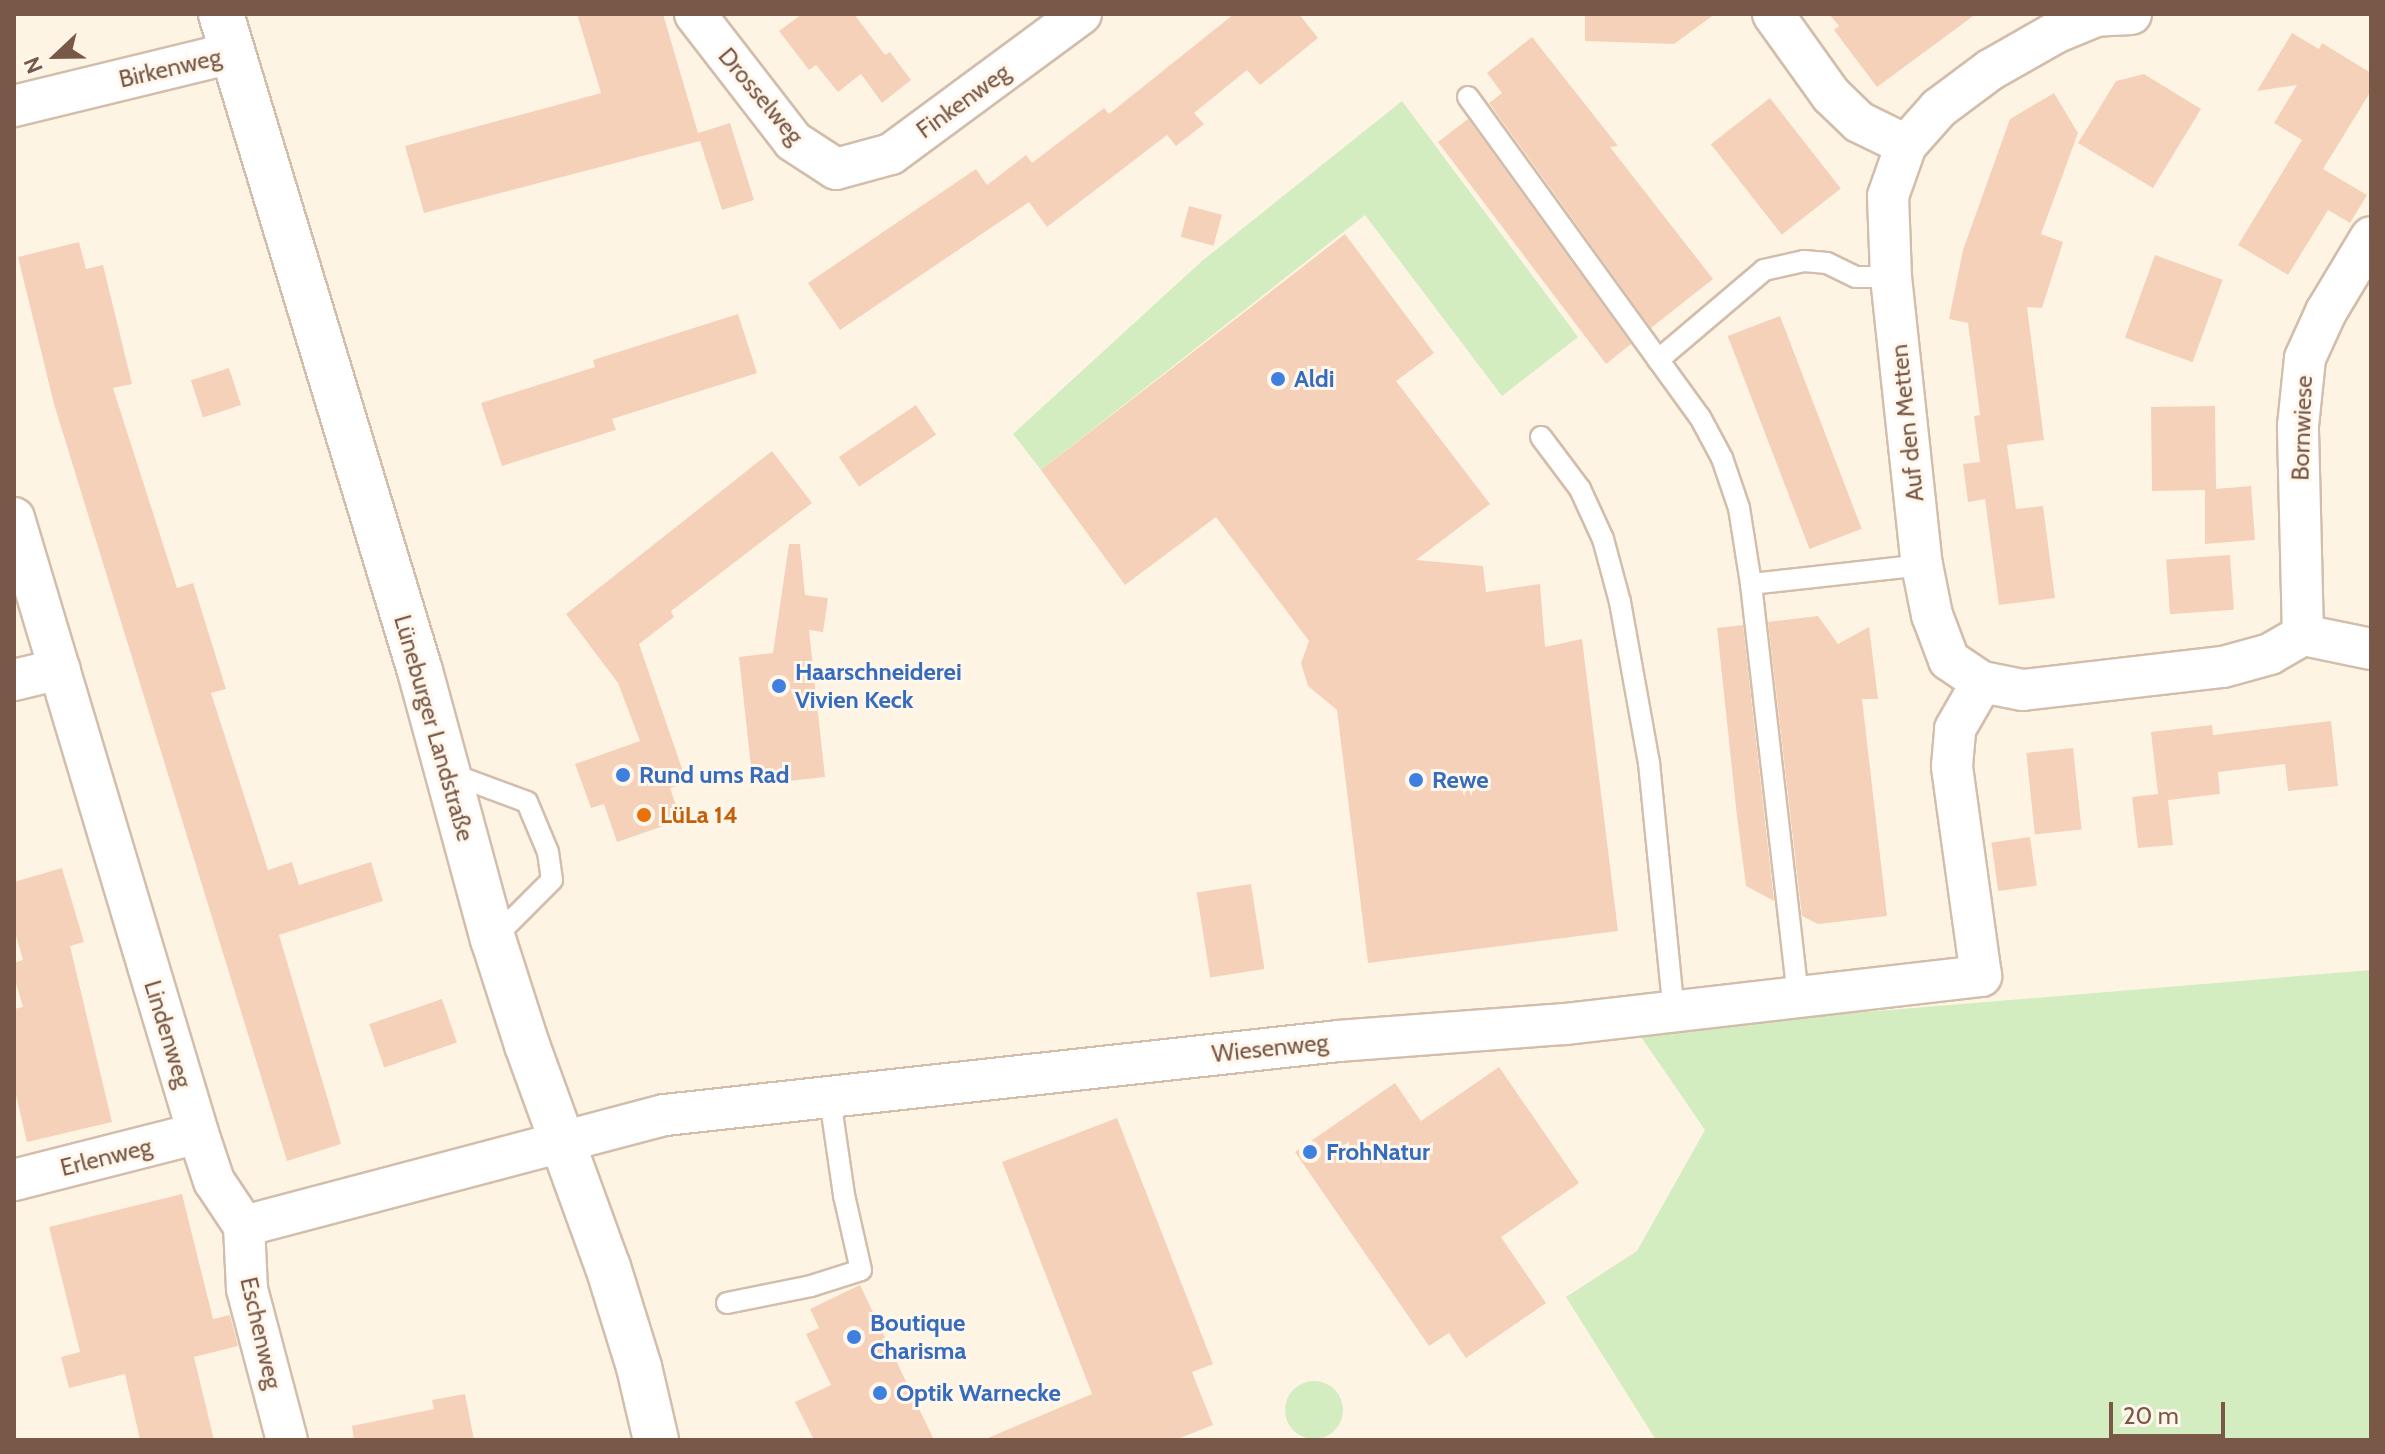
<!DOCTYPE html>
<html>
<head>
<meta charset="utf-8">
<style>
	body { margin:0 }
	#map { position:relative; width:2385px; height:1454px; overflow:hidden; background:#fef4e4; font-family:Cabin,sans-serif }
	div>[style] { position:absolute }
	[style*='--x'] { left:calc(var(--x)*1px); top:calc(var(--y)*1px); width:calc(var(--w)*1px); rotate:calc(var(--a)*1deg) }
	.green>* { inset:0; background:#d3edc1 }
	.round { border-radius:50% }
	.building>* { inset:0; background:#f6d1b9; transform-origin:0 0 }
	.roads { filter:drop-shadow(2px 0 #d3bdab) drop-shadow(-2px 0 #d3bdab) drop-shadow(0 2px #d3bdab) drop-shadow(0 -2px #d3bdab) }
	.service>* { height:20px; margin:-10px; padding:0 10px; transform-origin:10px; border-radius:10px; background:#fff }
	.minor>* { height:40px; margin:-20px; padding:0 20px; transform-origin:20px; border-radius:20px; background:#fff }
	.secondary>* { height:44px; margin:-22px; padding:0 22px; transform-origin:22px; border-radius:22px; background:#fff }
	.dots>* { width:22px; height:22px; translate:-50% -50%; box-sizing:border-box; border:4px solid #fff7ec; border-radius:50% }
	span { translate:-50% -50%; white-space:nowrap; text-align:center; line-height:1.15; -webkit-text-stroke:6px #fff7ec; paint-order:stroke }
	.street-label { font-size:24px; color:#795847 }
	.shop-label { font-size:24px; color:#366cbe; font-weight:700 }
	.left { translate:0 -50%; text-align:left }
	.food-label { font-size:24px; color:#c56008; font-weight:700 }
	.frame { position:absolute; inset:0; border:16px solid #795847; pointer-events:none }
	.north { position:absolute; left:16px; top:16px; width:80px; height:80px; -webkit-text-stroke:6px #fff7ec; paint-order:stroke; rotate:248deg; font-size:22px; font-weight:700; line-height:32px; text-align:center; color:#795847 }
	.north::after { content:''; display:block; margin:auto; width:28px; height:36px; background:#795847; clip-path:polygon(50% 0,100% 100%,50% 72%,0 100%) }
	.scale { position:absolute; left:2109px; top:1402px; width:116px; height:36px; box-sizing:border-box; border:4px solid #795847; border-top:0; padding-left:10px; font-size:24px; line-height:28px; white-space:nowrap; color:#795847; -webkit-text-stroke:6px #fff7ec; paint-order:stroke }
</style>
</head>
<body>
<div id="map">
	<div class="green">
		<i style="clip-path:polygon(1402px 101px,1578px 337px,1502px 396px,1365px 215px,1041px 470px,1013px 434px,1202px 261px)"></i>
		<i style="clip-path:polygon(2371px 970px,2371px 1440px,1656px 1440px,1566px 1297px,1637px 1251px,1705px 1130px,1637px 1031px)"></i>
		<i class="round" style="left:1285px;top:1381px;width:58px;height:58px"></i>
	</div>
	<div class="building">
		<i style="clip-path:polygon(577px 14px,663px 14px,698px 133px,730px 123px,754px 200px,722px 210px,700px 141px,424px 213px,405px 146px,601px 93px)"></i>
		<i style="clip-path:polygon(802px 14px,854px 14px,885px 55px,890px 52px,911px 80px,882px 103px,861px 74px,838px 92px,816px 65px,809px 70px,779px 31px)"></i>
		<i style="clip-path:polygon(1234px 14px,1299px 14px,1318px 38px,1260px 85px,1247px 70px,1194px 113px,1204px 124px,1176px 146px,1167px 135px,1047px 227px,1029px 202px,840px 330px,808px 283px,976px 169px,987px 185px,1026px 155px,1032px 163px,1104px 108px,1109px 114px)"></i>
		<i style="clip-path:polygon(1585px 14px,1715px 14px,1674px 44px,1585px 41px)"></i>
		<i style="clip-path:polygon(1829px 14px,1976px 14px,1877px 87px,1834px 30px,1839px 26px)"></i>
		<i style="clip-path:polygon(2292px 33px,2319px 49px,2322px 43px,2371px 73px,2371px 91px,2323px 169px,2367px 195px,2350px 223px,2328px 210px,2288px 275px,2238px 245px,2302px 140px,2274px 123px,2297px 85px,2257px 91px)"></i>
		<i style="clip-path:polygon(1532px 37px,1618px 146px,1610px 147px,1713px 279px,1651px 328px,1489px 103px,1502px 93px,1487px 73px)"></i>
		<i style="clip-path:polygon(2144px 74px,2201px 109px,2153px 188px,2078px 143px,2116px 81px)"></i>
		<i style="clip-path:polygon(2054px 93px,2078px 133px,2041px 234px,2063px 242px,2042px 308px,2027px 307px,2044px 440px,2007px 445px,2016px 509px,2043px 506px,2055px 598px,1999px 605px,1985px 499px,1968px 502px,1963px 464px,1980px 462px,1974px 416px,1980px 415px,1968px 323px,1949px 319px,1963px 250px,2010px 119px)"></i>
		<i style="left:1770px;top:98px;width:115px;height:75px;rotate:52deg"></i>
		<i style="clip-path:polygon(1468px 119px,1631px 344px,1606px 364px,1438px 142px)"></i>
		<i style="left:1189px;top:206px;width:34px;height:32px;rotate:15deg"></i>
		<i style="clip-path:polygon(1345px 234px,1434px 353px,1396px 381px,1490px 504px,1416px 560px,1483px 566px,1486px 592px,1540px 584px,1545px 647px,1582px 639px,1618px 931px,1368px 963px,1337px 710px,1308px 686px,1301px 663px,1309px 641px,1216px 517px,1125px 585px,1041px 470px)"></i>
		<i style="clip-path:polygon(79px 242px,86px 269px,103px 265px,132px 384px,113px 388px,177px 588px,193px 583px,226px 689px,211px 693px,268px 870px,292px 862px,299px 885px,371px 862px,383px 901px,279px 935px,341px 1144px,287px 1161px,54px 404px,18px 257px)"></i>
		<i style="left:2155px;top:255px;width:72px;height:88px;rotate:20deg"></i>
		<i style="clip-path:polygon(738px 314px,757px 373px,612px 419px,616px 430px,502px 466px,481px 403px,595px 367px,593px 360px)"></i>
		<i style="left:1780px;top:316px;width:228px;height:56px;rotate:69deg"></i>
		<i style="left:229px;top:368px;width:39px;height:40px;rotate:72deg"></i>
		<i style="left:916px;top:405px;width:36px;height:93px;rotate:56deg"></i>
		<i style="clip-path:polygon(2215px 406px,2216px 489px,2251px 486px,2255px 540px,2205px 544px,2205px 490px,2152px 491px,2151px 407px)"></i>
		<i style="clip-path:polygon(772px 451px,812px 503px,671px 611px,674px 617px,639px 644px,687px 783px,670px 788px,681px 820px,617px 842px,604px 804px,591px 808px,575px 764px,640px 741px,618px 683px,566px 614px)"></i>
		<i style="clip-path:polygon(789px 544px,800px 544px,805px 595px,828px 598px,823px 632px,809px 630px,825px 777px,753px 785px,739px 657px,773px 653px)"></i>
		<i style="left:2230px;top:555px;width:55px;height:64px;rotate:86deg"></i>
		<i style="clip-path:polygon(1818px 616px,1838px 644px,1869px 627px,1878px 699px,1862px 699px,1887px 916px,1818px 924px,1802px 916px,1768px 622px)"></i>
		<i style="clip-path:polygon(1743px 625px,1774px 901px,1746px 886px,1737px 816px,1717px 628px)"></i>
		<i style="clip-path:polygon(2331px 721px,2338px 786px,2288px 791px,2285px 764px,2218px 772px,2220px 794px,2168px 800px,2173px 845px,2138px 848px,2132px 797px,2158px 794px,2151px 732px,2212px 725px,2213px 735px)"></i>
		<i style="left:2073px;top:748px;width:82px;height:47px;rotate:84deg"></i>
		<i style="left:2030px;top:837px;width:49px;height:39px;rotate:82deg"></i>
		<i style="clip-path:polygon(62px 868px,84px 942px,70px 946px,112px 1122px,27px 1142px,14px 1087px,14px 1009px,23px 1007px,14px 977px,14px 963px,23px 960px,14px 929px,14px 882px)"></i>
		<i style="left:1251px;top:884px;width:86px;height:55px;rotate:81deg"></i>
		<i style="left:442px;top:999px;width:46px;height:77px;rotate:71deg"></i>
		<i style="clip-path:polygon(1499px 1067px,1579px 1183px,1501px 1237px,1546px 1303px,1466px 1358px,1449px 1333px,1429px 1346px,1295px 1152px,1395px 1083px,1421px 1121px)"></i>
		<i style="clip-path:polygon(1117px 1118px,1213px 1364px,1192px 1372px,1213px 1425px,1175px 1440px,983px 1440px,1092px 1394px,1002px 1162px)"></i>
		<i style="clip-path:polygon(182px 1194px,213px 1319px,230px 1315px,238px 1346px,194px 1357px,214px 1440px,140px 1440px,125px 1374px,69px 1388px,61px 1357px,80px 1352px,49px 1227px)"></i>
		<i style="clip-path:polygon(860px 1285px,913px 1396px,934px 1440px,814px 1440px,795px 1402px,831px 1385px,806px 1334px,819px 1328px,810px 1309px)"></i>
		<i style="clip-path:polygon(465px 1394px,474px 1440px,354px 1440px,352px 1426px,434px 1409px,432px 1400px)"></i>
	</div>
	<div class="roads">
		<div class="service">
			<i style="--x:1468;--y:97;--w:395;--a:54.1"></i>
			<i style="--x:1700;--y:417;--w:47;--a:61.8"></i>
			<i style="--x:1722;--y:458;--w:53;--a:71.2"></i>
			<i style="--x:1739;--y:508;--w:77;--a:81"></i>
			<i style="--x:1751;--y:584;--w:416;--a:83.5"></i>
			<i style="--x:1658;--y:360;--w:139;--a:-40.3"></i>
			<i style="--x:1764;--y:270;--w:41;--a:-12.7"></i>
			<i style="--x:1804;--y:261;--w:23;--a:5"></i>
			<i style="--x:1827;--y:263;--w:32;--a:26"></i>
			<i style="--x:1856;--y:277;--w:35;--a:0"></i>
			<i style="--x:1541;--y:437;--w:65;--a:53.1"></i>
			<i style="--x:1580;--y:489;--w:55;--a:65.3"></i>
			<i style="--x:1603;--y:539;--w:65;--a:74.9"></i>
			<i style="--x:1620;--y:602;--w:164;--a:79.8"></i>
			<i style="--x:1649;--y:763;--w:250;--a:84.3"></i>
			<i style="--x:1751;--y:584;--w:172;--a:-6.3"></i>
			<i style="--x:449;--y:773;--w:83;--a:20.4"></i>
			<i style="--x:527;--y:802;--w:54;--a:67.2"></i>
			<i style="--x:548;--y:852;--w:28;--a:82"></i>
			<i style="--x:552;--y:880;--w:83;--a:135"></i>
			<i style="--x:727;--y:1303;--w:86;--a:-11.4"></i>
			<i style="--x:811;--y:1286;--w:52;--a:-17.7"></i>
			<i style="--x:861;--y:1270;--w:77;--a:-102.8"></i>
			<i style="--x:844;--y:1195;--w:97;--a:-98.3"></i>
		</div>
		<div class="minor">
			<i style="--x:695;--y:14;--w:160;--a:52.3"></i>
			<i style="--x:793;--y:141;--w:51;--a:33.1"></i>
			<i style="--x:836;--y:169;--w:57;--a:-15.3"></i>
			<i style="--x:891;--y:154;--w:236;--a:-36.4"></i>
			<i style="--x:1773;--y:14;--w:100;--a:54.4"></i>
			<i style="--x:1831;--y:95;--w:39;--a:44"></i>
			<i style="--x:1859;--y:122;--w:52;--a:26.1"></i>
			<i style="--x:2131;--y:14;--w:35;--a:177"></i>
			<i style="--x:2096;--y:16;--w:44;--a:157.5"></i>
			<i style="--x:2055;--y:33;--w:75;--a:150.4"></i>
			<i style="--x:1990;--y:70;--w:64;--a:143.3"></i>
			<i style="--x:1939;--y:108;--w:50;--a:131.7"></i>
			<i style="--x:1906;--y:145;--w:54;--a:109.4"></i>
			<i style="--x:1888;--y:196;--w:81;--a:87.9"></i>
			<i style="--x:1891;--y:277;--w:290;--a:83.9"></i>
			<i style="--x:1922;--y:565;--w:51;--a:78.7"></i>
			<i style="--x:1932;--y:615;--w:48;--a:69.3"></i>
			<i style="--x:1949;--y:660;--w:40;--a:34"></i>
			<i style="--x:1982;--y:682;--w:42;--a:11"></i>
			<i style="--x:2023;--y:690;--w:201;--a:-6.6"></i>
			<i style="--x:2223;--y:667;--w:49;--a:-15.5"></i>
			<i style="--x:2270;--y:654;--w:38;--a:-30"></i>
			<i style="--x:2303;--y:635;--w:69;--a:11.6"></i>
			<i style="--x:14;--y:106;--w:224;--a:-13.7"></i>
			<i style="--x:14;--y:518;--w:642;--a:73.34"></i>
			<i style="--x:198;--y:1133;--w:51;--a:71.6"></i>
			<i style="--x:214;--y:1181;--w:54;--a:56.3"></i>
			<i style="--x:2303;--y:635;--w:209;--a:-91.4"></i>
			<i style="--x:2298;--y:426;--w:68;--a:-84.1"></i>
			<i style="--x:2305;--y:358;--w:51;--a:-65.5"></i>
			<i style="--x:2326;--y:312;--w:87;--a:-59"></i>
			<i style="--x:14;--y:680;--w:47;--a:-13.4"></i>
			<i style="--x:14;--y:1180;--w:190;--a:-14.3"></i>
			<i style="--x:244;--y:1226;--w:435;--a:-14.8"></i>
			<i style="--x:665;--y:1115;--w:677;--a:-6.27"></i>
			<i style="--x:1338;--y:1041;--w:228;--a:-4.3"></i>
			<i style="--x:1565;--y:1024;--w:419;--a:-6.6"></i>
			<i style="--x:1981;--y:976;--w:212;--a:-97.9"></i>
			<i style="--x:1952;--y:766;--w:37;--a:-85"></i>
			<i style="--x:1955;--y:729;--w:54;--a:-60.1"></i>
			<i style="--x:244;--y:1226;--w:63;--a:87.3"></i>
			<i style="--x:247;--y:1289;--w:156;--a:75.2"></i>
		</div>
		<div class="secondary">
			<i style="--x:221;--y:14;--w:686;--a:73.15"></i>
			<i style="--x:420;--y:671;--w:278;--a:74.8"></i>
			<i style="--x:493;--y:939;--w:111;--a:72.2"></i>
			<i style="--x:527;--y:1045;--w:236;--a:70"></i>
			<i style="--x:608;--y:1267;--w:105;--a:72.8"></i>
			<i style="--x:639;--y:1367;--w:75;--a:76.9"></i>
		</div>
	</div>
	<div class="dots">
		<i style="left:1278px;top:379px;background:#3f7fe0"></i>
		<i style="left:779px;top:686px;background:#3f7fe0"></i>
		<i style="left:623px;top:775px;background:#3f7fe0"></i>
		<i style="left:1416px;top:780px;background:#3f7fe0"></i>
		<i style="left:644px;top:815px;background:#e8710a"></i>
		<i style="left:1310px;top:1152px;background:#3f7fe0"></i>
		<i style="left:854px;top:1337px;background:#3f7fe0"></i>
		<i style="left:880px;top:1393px;background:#3f7fe0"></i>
	</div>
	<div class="street-label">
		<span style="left:170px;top:68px;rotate:-13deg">Birkenweg</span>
		<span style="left:761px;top:96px;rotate:50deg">Drosselweg</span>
		<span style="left:963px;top:101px;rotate:-36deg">Finkenweg</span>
		<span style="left:1907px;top:423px;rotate:-96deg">Auf den Metten</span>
		<span style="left:2302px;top:428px;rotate:-88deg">Bornwiese</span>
		<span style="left:434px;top:728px;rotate:74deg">Lüneburger Landstraße</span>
		<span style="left:168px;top:1034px;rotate:73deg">Lindenweg</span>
		<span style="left:1270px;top:1048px;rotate:-6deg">Wiesenweg</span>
		<span style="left:106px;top:1157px;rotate:-14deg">Erlenweg</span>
		<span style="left:261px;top:1333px;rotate:77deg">Eschenweg</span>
	</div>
	<div class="shop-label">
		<span class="left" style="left:1294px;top:379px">Aldi</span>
		<span class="left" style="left:795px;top:686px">Haarschneiderei<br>Vivien Keck</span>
		<span class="left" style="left:639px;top:775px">Rund ums Rad</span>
		<span class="left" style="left:1432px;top:780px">Rewe</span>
		<span class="left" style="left:1326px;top:1152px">FrohNatur</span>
		<span class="left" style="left:870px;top:1337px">Boutique<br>Charisma</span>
		<span class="left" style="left:896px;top:1393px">Optik Warnecke</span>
	</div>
	<div class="food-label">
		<span class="left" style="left:660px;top:815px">LüLa 14</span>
	</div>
	<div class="frame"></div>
	<div class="north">N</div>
	<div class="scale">20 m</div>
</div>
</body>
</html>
